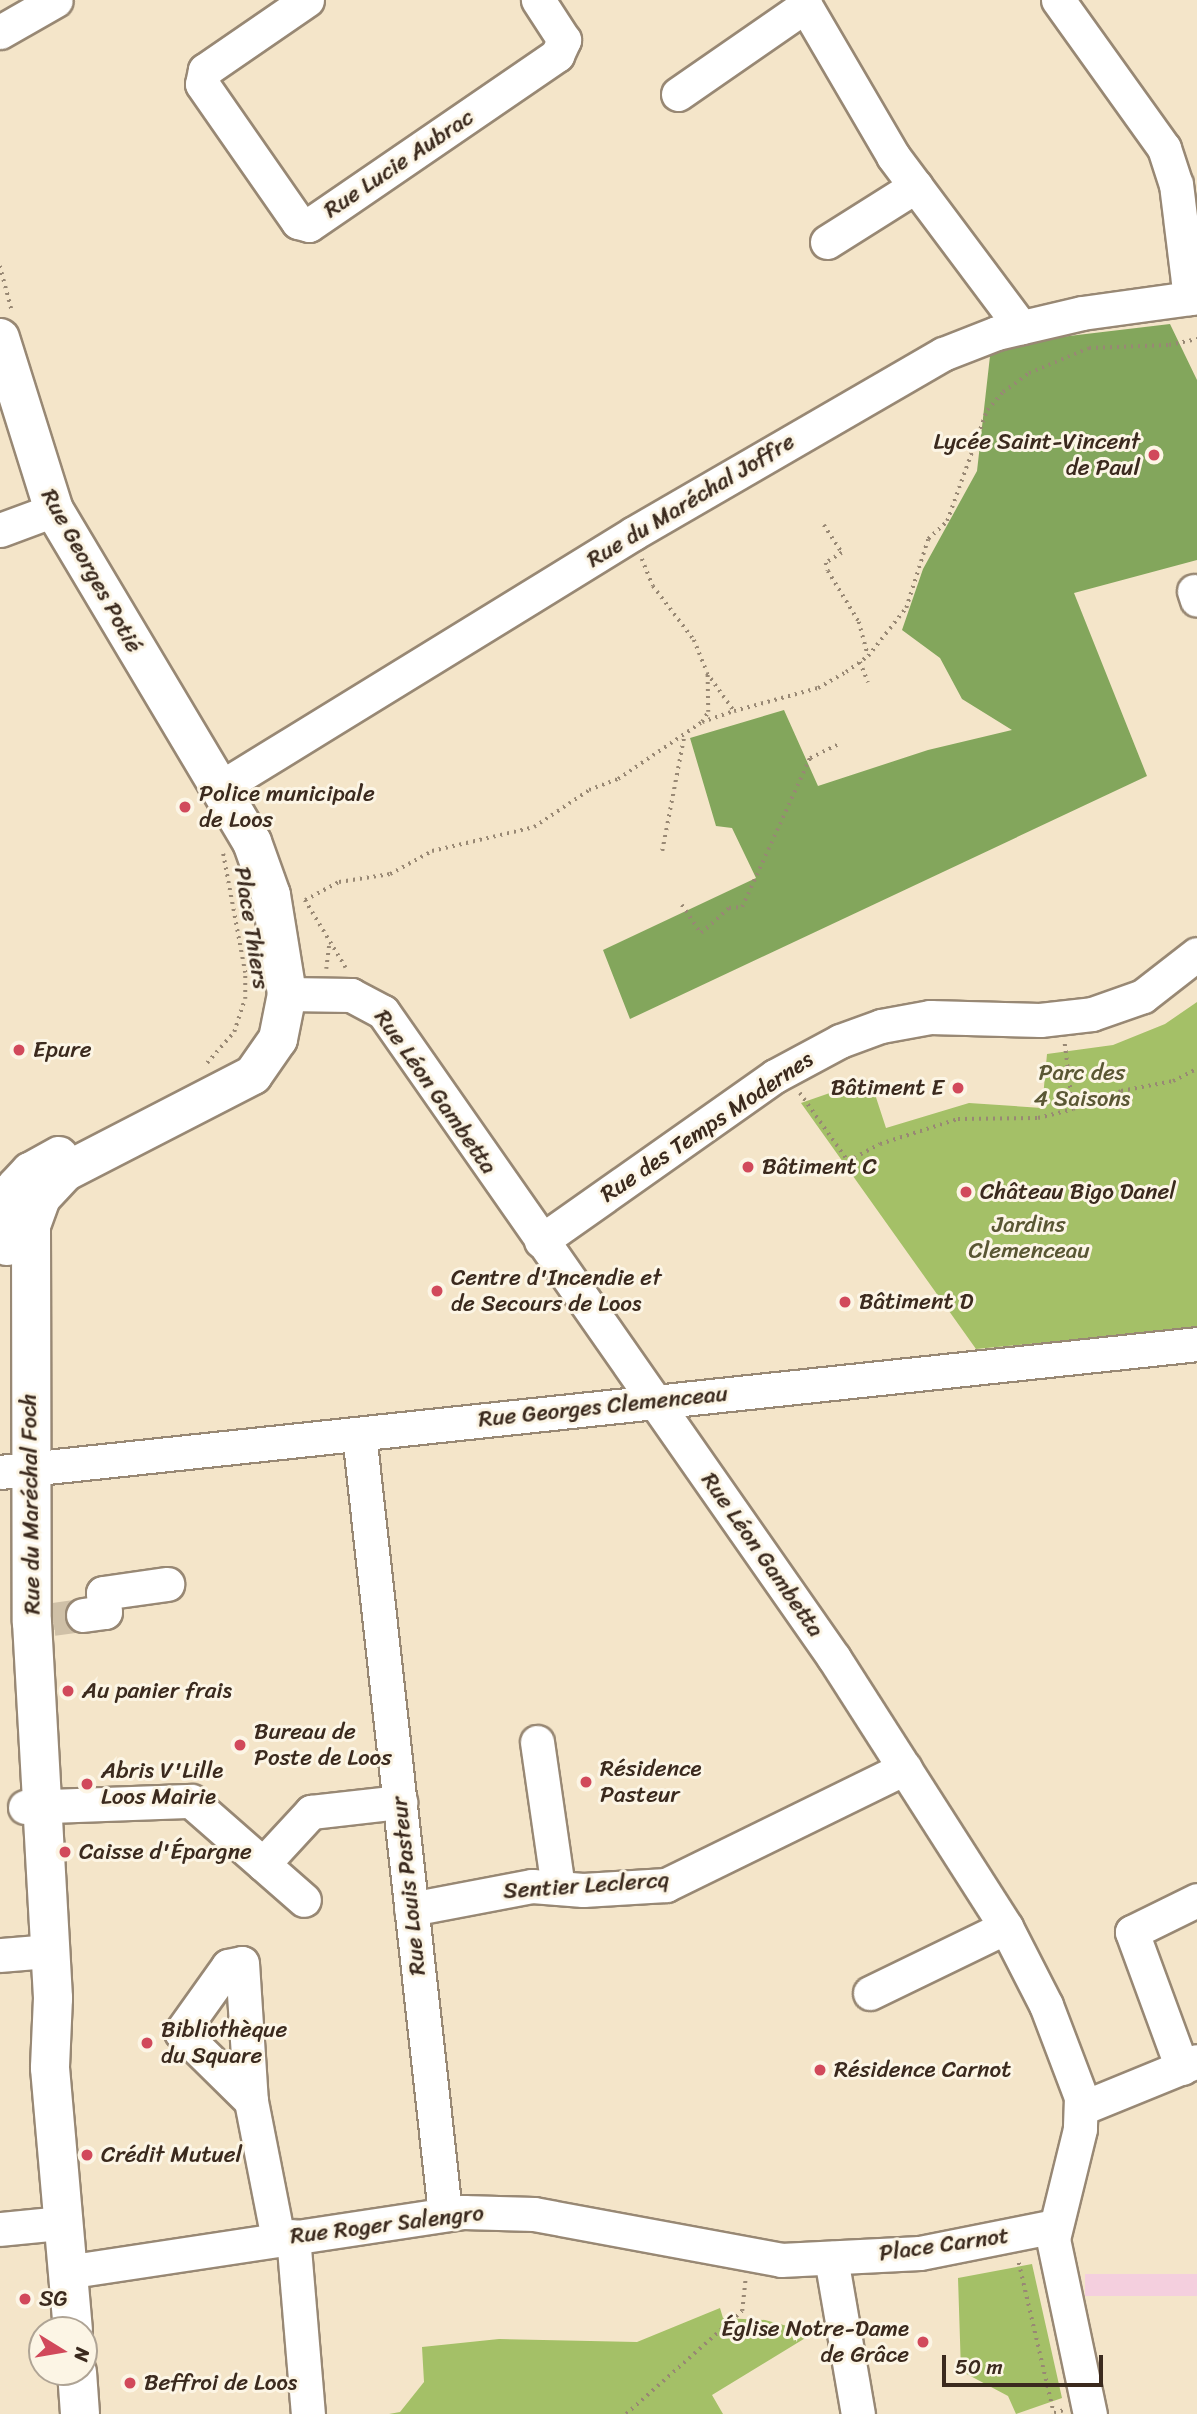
<!DOCTYPE html>
<html>
<head>
<meta charset="utf-8">
<style>
	body { margin:0 }
	#map { position:relative; width:1197px; height:2414px; overflow:hidden; background:#f4e5c9; font-family:Sriracha,sans-serif }
	div>[style] { position:absolute }
	[style*='--x'] { left:calc(var(--x)*1px); top:calc(var(--y)*1px); width:calc(var(--w)*1px); rotate:calc(var(--a)*1deg) }
	.built>* { inset:0; background:#f4cfde; transform-origin:0 0 }
	.green>* { inset:0; background:#a4c067 }
	.forest>* { inset:0; background:#83a65c }
	.minor-tunnel>* { height:33px; margin-top:-16.5px; transform-origin:0; background:repeating-linear-gradient(90deg,#cfc0a7 0 33px,transparent 0 50px) }
	.path>* { height:3.5px; margin-top:-1.75px; transform-origin:0; background:repeating-linear-gradient(90deg,#988874 0 2px,transparent 0 7px) }
	.roads { filter:drop-shadow(2px 0 #988874) drop-shadow(-2px 0 #988874) drop-shadow(0 2px #988874) drop-shadow(0 -2px #988874) }
	.minor>* { height:33px; margin:-16.5px; padding:0 16.5px; transform-origin:16.5px; border-radius:16.5px; background:#fff }
	.major>* { height:38px; margin:-19px; padding:0 19px; transform-origin:19px; border-radius:19px; background:#fff }
	.dots>* { width:19px; height:19px; translate:-50% -50%; box-sizing:border-box; border:4px solid #fcf5e5; border-radius:50% }
	span { translate:-50% -50%; white-space:nowrap; text-align:center; line-height:1.15; -webkit-text-stroke:6px #fcf5e5; paint-order:stroke }
	.street-label { font-size:23px; color:#3b2a1e }
	.poi-label { font-size:23px; color:#3b2a1e }
	.right { translate:-100% -50%; text-align:right }
	.left { translate:0 -50%; text-align:left }
	.park-label { font-size:23px; color:#5a5734 }
	.north { position:absolute; left:28px; top:2316px; width:70px; height:70px; box-sizing:border-box; background:#fcf5e5; border:2px solid #afa495; border-radius:50%; rotate:101deg; font-size:19px; font-weight:700; line-height:28px; text-align:center; color:#3b2a1e }
	.north::after { content:''; display:block; margin:auto; width:24px; height:32px; background:#d1495b; clip-path:polygon(50% 0,100% 100%,50% 72%,0 100%) }
	.scale { position:absolute; left:942px; top:2355px; width:161px; height:32px; box-sizing:border-box; border:4px solid #3b2a1e; border-top:0; padding-left:9px; font-size:21px; line-height:24px; white-space:nowrap; color:#3b2a1e; -webkit-text-stroke:5px #fcf5e5; paint-order:stroke }
</style>
</head>
<body>
<div id="map">
	<div class="built">
		<i style="left:1197px;top:2274px;width:22px;height:112px;rotate:90deg"></i>
	</div>
	<div class="green">
		<i style="clip-path:polygon(1197px 1002px,1197px 1328px,976px 1349px,801px 1103px,870px 1079px,886px 1128px,969px 1103px,1042px 1108px,1047px 1054px,1113px 1045px,1165px 1024px)"></i>
		<i style="clip-path:polygon(1032px 2264px,1062px 2398px,1016px 2414px,1008px 2396px,961px 2371px,958px 2278px)"></i>
		<i style="clip-path:polygon(720px 2308px,723px 2318px,765px 2320px,802px 2330px,807px 2337px,712px 2395px,723px 2414px,389px 2414px,400px 2412px,424px 2382px,422px 2347px,499px 2339px,637px 2342px)"></i>
	</div>
	<div class="forest">
		<i style="clip-path:polygon(1170px 324px,1197px 380px,1197px 560px,1074px 593px,1147px 776px,630px 1019px,603px 950px,756px 878px,732px 828px,716px 826px,690px 738px,784px 710px,818px 786px,928px 750px,1012px 730px,962px 699px,940px 658px,902px 630px,923px 569px,977px 471px,990px 356px,1027px 341px)"></i>
	</div>
	<div class="minor-tunnel">
		<i style="--x:53;--y:1619;--w:30;--a:-8"></i>
	</div>
	<div class="path">
		<i style="--x:0;--y:266;--w:47;--a:75.1"></i>
		<i style="--x:824;--y:525;--w:33;--a:57"></i>
		<i style="--x:842;--y:553;--w:19;--a:148"></i>
		<i style="--x:826;--y:563;--w:8;--a:76"></i>
		<i style="--x:828;--y:571;--w:60;--a:58.7"></i>
		<i style="--x:859;--y:622;--w:35;--a:75"></i>
		<i style="--x:642;--y:559;--w:29;--a:68"></i>
		<i style="--x:653;--y:586;--w:68;--a:52.8"></i>
		<i style="--x:694;--y:640;--w:35;--a:68"></i>
		<i style="--x:860;--y:662;--w:22;--a:68"></i>
		<i style="--x:702;--y:722;--w:34;--a:-19"></i>
		<i style="--x:662;--y:851;--w:116;--a:-79.1"></i>
		<i style="--x:305;--y:900;--w:38;--a:-28"></i>
		<i style="--x:339;--y:882;--w:52;--a:-8.9"></i>
		<i style="--x:390;--y:874;--w:48;--a:-28.7"></i>
		<i style="--x:432;--y:851;--w:105;--a:-13.2"></i>
		<i style="--x:534;--y:827;--w:66;--a:-33.9"></i>
		<i style="--x:589;--y:790;--w:31;--a:-21"></i>
		<i style="--x:618;--y:779;--w:102;--a:-34.2"></i>
		<i style="--x:702;--y:722;--w:12;--a:-59"></i>
		<i style="--x:708;--y:712;--w:39;--a:-91"></i>
		<i style="--x:707;--y:673;--w:47;--a:54.6"></i>
		<i style="--x:734;--y:711;--w:87;--a:-15.3"></i>
		<i style="--x:818;--y:688;--w:32;--a:-30"></i>
		<i style="--x:846;--y:672;--w:27;--a:-36"></i>
		<i style="--x:868;--y:656;--w:61;--a:-51.6"></i>
		<i style="--x:906;--y:608;--w:72;--a:-72.3"></i>
		<i style="--x:928;--y:539;--w:26;--a:-43"></i>
		<i style="--x:947;--y:521;--w:118;--a:-70.2"></i>
		<i style="--x:987;--y:410;--w:24;--a:-48"></i>
		<i style="--x:1003;--y:392;--w:32;--a:-36"></i>
		<i style="--x:1029;--y:373;--w:65;--a:-22.6"></i>
		<i style="--x:1089;--y:348;--w:80;--a:-2.1"></i>
		<i style="--x:1169;--y:345;--w:29;--a:-12"></i>
		<i style="--x:305;--y:900;--w:79;--a:58.9"></i>
		<i style="--x:682;--y:905;--w:34;--a:56"></i>
		<i style="--x:701;--y:933;--w:38;--a:-42"></i>
		<i style="--x:729;--y:908;--w:13;--a:-4"></i>
		<i style="--x:742;--y:907;--w:164;--a:-65.5"></i>
		<i style="--x:810;--y:758;--w:32;--a:-26"></i>
		<i style="--x:326;--y:969;--w:23;--a:-83"></i>
		<i style="--x:1065;--y:1044;--w:65;--a:83"></i>
		<i style="--x:1073;--y:1109;--w:51;--a:-20.6"></i>
		<i style="--x:1121;--y:1091;--w:53;--a:-10.9"></i>
		<i style="--x:1173;--y:1081;--w:27;--a:-27"></i>
		<i style="--x:207;--y:1063;--w:41;--a:-48.9"></i>
		<i style="--x:234;--y:1032;--w:35;--a:-72"></i>
		<i style="--x:245;--y:999;--w:26;--a:-90"></i>
		<i style="--x:245;--y:973;--w:121;--a:-100.5"></i>
		<i style="--x:800;--y:1093;--w:83;--a:54.8"></i>
		<i style="--x:848;--y:1161;--w:36;--a:-28"></i>
		<i style="--x:880;--y:1144;--w:82;--a:-17.8"></i>
		<i style="--x:958;--y:1119;--w:80;--a:-0.7"></i>
		<i style="--x:1038;--y:1118;--w:36;--a:-14"></i>
		<i style="--x:1019;--y:2263;--w:154;--a:76.9"></i>
		<i style="--x:1054;--y:2413;--w:10;--a:-17"></i>
		<i style="--x:626;--y:2414;--w:155;--a:-41.6"></i>
		<i style="--x:742;--y:2311;--w:31;--a:-84"></i>
	</div>
	<div class="roads">
		<div class="minor">
			<i style="--x:307;--y:0;--w:124;--a:145.5"></i>
			<i style="--x:205;--y:70;--w:14;--a:102"></i>
			<i style="--x:202;--y:84;--w:168;--a:55.2"></i>
			<i style="--x:298;--y:222;--w:11;--a:15"></i>
			<i style="--x:309;--y:225;--w:301;--a:-34.4"></i>
			<i style="--x:557;--y:55;--w:17;--a:-65"></i>
			<i style="--x:564;--y:40;--w:48;--a:-123"></i>
			<i style="--x:802;--y:0;--w:181;--a:59.7"></i>
			<i style="--x:893;--y:156;--w:214;--a:53.2"></i>
			<i style="--x:1058;--y:0;--w:182;--a:54.4"></i>
			<i style="--x:1164;--y:148;--w:38;--a:72"></i>
			<i style="--x:1176;--y:184;--w:115;--a:83"></i>
			<i style="--x:0;--y:32;--w:64;--a:-29.7"></i>
			<i style="--x:678;--y:94;--w:155;--a:-34.7"></i>
			<i style="--x:827;--y:242;--w:105;--a:-32.2"></i>
			<i style="--x:0;--y:530;--w:58;--a:-20.3"></i>
			<i style="--x:1194;--y:591;--w:9;--a:72"></i>
			<i style="--x:218;--y:789;--w:488;--a:-31.6"></i>
			<i style="--x:634;--y:533;--w:357;--a:-30.1"></i>
			<i style="--x:943;--y:354;--w:58;--a:-21.3"></i>
			<i style="--x:997;--y:333;--w:87;--a:-13.2"></i>
			<i style="--x:1082;--y:313;--w:116;--a:-7.9"></i>
			<i style="--x:287;--y:994;--w:64;--a:0.9"></i>
			<i style="--x:351;--y:995;--w:36;--a:28"></i>
			<i style="--x:383;--y:1012;--w:788;--a:55.08"></i>
			<i style="--x:834;--y:1658;--w:319;--a:57.4"></i>
			<i style="--x:1006;--y:1927;--w:88;--a:62.9"></i>
			<i style="--x:1046;--y:2005;--w:98;--a:69.2"></i>
			<i style="--x:1081;--y:2097;--w:32;--a:92"></i>
			<i style="--x:1080;--y:2129;--w:113;--a:103.8"></i>
			<i style="--x:1053;--y:2239;--w:179;--a:78.1"></i>
			<i style="--x:541;--y:1241;--w:286;--a:-35.2"></i>
			<i style="--x:775;--y:1076;--w:74;--a:-28.3"></i>
			<i style="--x:840;--y:1041;--w:44;--a:-20.1"></i>
			<i style="--x:881;--y:1026;--w:50;--a:-10.4"></i>
			<i style="--x:930;--y:1017;--w:110;--a:1.6"></i>
			<i style="--x:1040;--y:1020;--w:52;--a:-6.6"></i>
			<i style="--x:1092;--y:1014;--w:54;--a:-19.4"></i>
			<i style="--x:1143;--y:996;--w:68;--a:-37.9"></i>
			<i style="--x:359;--y:1434;--w:784;--a:83.7"></i>
			<i style="--x:0;--y:1472;--w:1204;--a:-6.1"></i>
			<i style="--x:83;--y:1615;--w:22;--a:-8"></i>
			<i style="--x:105;--y:1612;--w:19;--a:-96"></i>
			<i style="--x:103;--y:1593;--w:65;--a:-8"></i>
			<i style="--x:537;--y:1742;--w:147;--a:81.8"></i>
			<i style="--x:25;--y:1807;--w:166;--a:-2.1"></i>
			<i style="--x:191;--y:1801;--w:150;--a:41.2"></i>
			<i style="--x:263;--y:1864;--w:71;--a:-47.3"></i>
			<i style="--x:311;--y:1812;--w:90;--a:-6.4"></i>
			<i style="--x:411;--y:1909;--w:123;--a:-10.8"></i>
			<i style="--x:532;--y:1886;--w:51;--a:4.5"></i>
			<i style="--x:583;--y:1890;--w:83;--a:-3.4"></i>
			<i style="--x:666;--y:1885;--w:266;--a:-26.1"></i>
			<i style="--x:0;--y:1955;--w:49;--a:-4.7"></i>
			<i style="--x:870;--y:1993;--w:151;--a:-25.9"></i>
			<i style="--x:1182;--y:2068;--w:145;--a:-110.2"></i>
			<i style="--x:1132;--y:1932;--w:72;--a:-26.2"></i>
			<i style="--x:251;--y:2101;--w:98;--a:-135.4"></i>
			<i style="--x:181;--y:2032;--w:81;--a:-54.5"></i>
			<i style="--x:228;--y:1966;--w:14;--a:-12"></i>
			<i style="--x:242;--y:1963;--w:138;--a:86.3"></i>
			<i style="--x:251;--y:2101;--w:141;--a:78.9"></i>
			<i style="--x:1082;--y:2108;--w:124;--a:-22.2"></i>
			<i style="--x:0;--y:2229;--w:61;--a:-5.6"></i>
			<i style="--x:293;--y:2236;--w:179;--a:85.2"></i>
			<i style="--x:831;--y:2258;--w:158;--a:80.2"></i>
			<i style="--x:66;--y:2272;--w:402;--a:-8.6"></i>
			<i style="--x:463;--y:2212;--w:71;--a:1.6"></i>
			<i style="--x:534;--y:2214;--w:251;--a:10.5"></i>
			<i style="--x:781;--y:2260;--w:139;--a:-2.9"></i>
			<i style="--x:920;--y:2253;--w:138;--a:-11.3"></i>
		</div>
		<div class="major">
			<i style="--x:0;--y:338;--w:180;--a:72.6"></i>
			<i style="--x:54;--y:510;--w:387;--a:59.2"></i>
			<i style="--x:252;--y:842;--w:56;--a:70.3"></i>
			<i style="--x:271;--y:895;--w:100;--a:80.8"></i>
			<i style="--x:287;--y:994;--w:46;--a:101.3"></i>
			<i style="--x:278;--y:1039;--w:44;--a:124.8"></i>
			<i style="--x:253;--y:1075;--w:212;--a:152.7"></i>
			<i style="--x:65;--y:1172;--w:35;--a:133"></i>
			<i style="--x:41;--y:1198;--w:30;--a:110"></i>
			<i style="--x:31;--y:1226;--w:396;--a:89.9"></i>
			<i style="--x:32;--y:1622;--w:377;--a:86.8"></i>
			<i style="--x:53;--y:1998;--w:70;--a:92.5"></i>
			<i style="--x:50;--y:2068;--w:263;--a:85"></i>
			<i style="--x:7;--y:1246;--w:42;--a:-87.3"></i>
			<i style="--x:9;--y:1204;--w:18;--a:-68"></i>
			<i style="--x:16;--y:1187;--w:21;--a:-47"></i>
			<i style="--x:30;--y:1172;--w:33;--a:-29"></i>
			<i style="--x:77;--y:2372;--w:42;--a:85.9"></i>
		</div>
	</div>
	<div class="dots">
		<i style="left:1154px;top:455px;background:#d1495b"></i>
		<i style="left:185px;top:807px;background:#d1495b"></i>
		<i style="left:19px;top:1050px;background:#d1495b"></i>
		<i style="left:958px;top:1088px;background:#d1495b"></i>
		<i style="left:748px;top:1167px;background:#d1495b"></i>
		<i style="left:966px;top:1192px;background:#d1495b"></i>
		<i style="left:437px;top:1291px;background:#d1495b"></i>
		<i style="left:845px;top:1302px;background:#d1495b"></i>
		<i style="left:68px;top:1691px;background:#d1495b"></i>
		<i style="left:240px;top:1745px;background:#d1495b"></i>
		<i style="left:586px;top:1782px;background:#d1495b"></i>
		<i style="left:87px;top:1784px;background:#d1495b"></i>
		<i style="left:65px;top:1852px;background:#d1495b"></i>
		<i style="left:147px;top:2043px;background:#d1495b"></i>
		<i style="left:820px;top:2070px;background:#d1495b"></i>
		<i style="left:87px;top:2155px;background:#d1495b"></i>
		<i style="left:25px;top:2299px;background:#d1495b"></i>
		<i style="left:923px;top:2342px;background:#d1495b"></i>
		<i style="left:130px;top:2383px;background:#d1495b"></i>
	</div>
	<div class="street-label">
		<span style="left:399px;top:164px;rotate:-34deg">Rue Lucie Aubrac</span>
		<span style="left:691px;top:501px;rotate:-31deg">Rue du Maréchal Joffre</span>
		<span style="left:91px;top:571px;rotate:61deg">Rue Georges Potié</span>
		<span style="left:251px;top:928px;rotate:81deg">Place Thiers</span>
		<span style="left:435px;top:1092px;rotate:55deg">Rue Léon Gambetta</span>
		<span style="left:707px;top:1127px;rotate:-34deg">Rue des Temps Modernes</span>
		<span style="left:603px;top:1407px;rotate:-6deg">Rue Georges Clemenceau</span>
		<span style="left:31px;top:1504px;rotate:-91deg">Rue du Maréchal Foch</span>
		<span style="left:762px;top:1555px;rotate:55deg">Rue Léon Gambetta</span>
		<span style="left:409px;top:1886px;rotate:-96deg">Rue Louis Pasteur</span>
		<span style="left:586px;top:1886px;rotate:-4deg">Sentier Leclercq</span>
		<span style="left:387px;top:2225px;rotate:-7deg">Rue Roger Salengro</span>
		<span style="left:944px;top:2245px;rotate:-8deg">Place Carnot</span>
	</div>
	<div class="poi-label">
		<span class="right" style="left:1140px;top:455px">Lycée Saint-Vincent<br>de Paul</span>
		<span class="left" style="left:199px;top:807px">Police municipale<br>de Loos</span>
		<span class="left" style="left:33px;top:1050px">Epure</span>
		<span class="right" style="left:944px;top:1088px">Bâtiment E</span>
		<span class="left" style="left:762px;top:1167px">Bâtiment C</span>
		<span class="left" style="left:980px;top:1192px">Château Bigo Danel</span>
		<span class="left" style="left:451px;top:1291px">Centre d'Incendie et<br>de Secours de Loos</span>
		<span class="left" style="left:859px;top:1302px">Bâtiment D</span>
		<span class="left" style="left:82px;top:1691px">Au panier frais</span>
		<span class="left" style="left:254px;top:1745px">Bureau de<br>Poste de Loos</span>
		<span class="left" style="left:600px;top:1782px">Résidence<br>Pasteur</span>
		<span class="left" style="left:101px;top:1784px">Abris V'Lille<br>Loos Mairie</span>
		<span class="left" style="left:79px;top:1852px">Caisse d'Épargne</span>
		<span class="left" style="left:161px;top:2043px">Bibliothèque<br>du Square</span>
		<span class="left" style="left:834px;top:2070px">Résidence Carnot</span>
		<span class="left" style="left:101px;top:2155px">Crédit Mutuel</span>
		<span class="left" style="left:39px;top:2299px">SG</span>
		<span class="right" style="left:909px;top:2342px">Église Notre-Dame<br>de Grâce</span>
		<span class="left" style="left:144px;top:2383px">Beffroi de Loos</span>
	</div>
	<div class="park-label">
		<span style="left:1082px;top:1086px">Parc des<br>4 Saisons</span>
		<span style="left:1029px;top:1238px">Jardins<br>Clemenceau</span>
	</div>
	<div class="north">N</div>
	<div class="scale">50 m</div>
</div>
</body>
</html>
